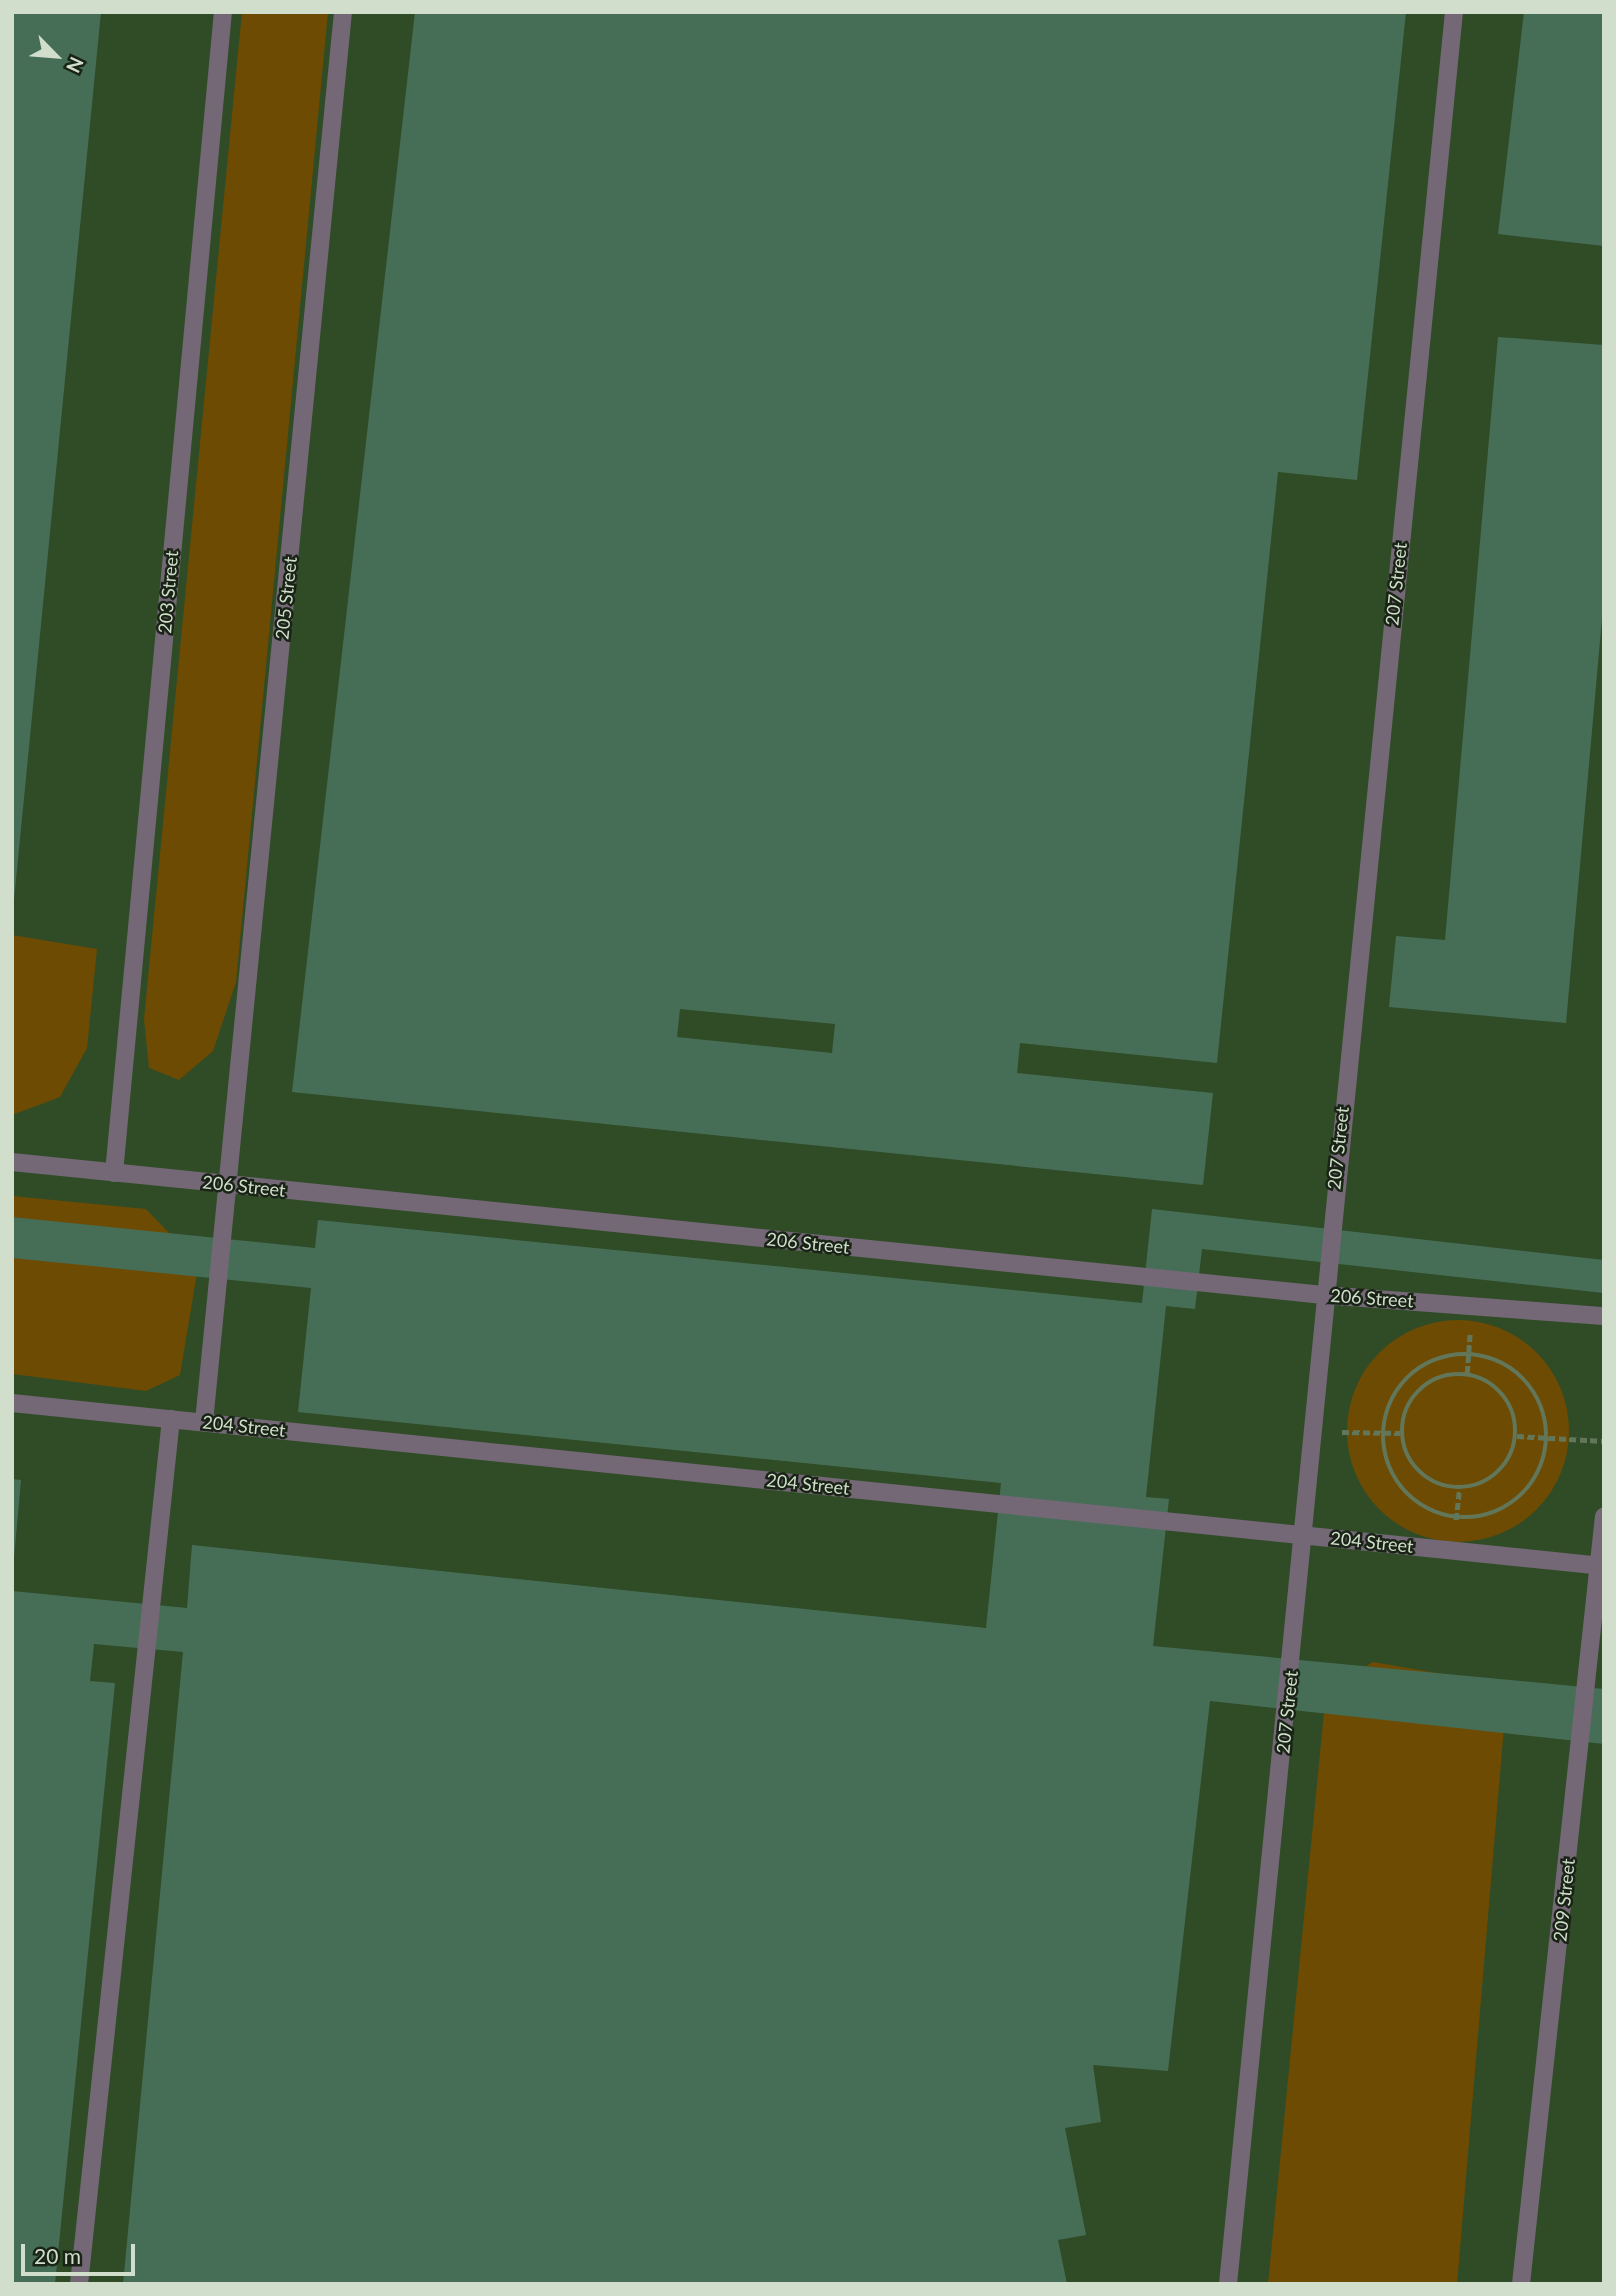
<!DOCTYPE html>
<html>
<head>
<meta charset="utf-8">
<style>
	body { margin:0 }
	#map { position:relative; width:1616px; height:2296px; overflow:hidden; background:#2a4121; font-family:Lato,sans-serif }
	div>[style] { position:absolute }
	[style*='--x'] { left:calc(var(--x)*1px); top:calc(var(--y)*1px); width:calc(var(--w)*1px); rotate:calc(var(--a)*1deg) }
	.built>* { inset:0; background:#304c26; transform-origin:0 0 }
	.green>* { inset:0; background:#6d4b02 }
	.round { border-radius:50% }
	.building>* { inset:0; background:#466e57 }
	.path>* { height:4.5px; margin-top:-2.25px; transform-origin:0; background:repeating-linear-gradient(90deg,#62765a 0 7px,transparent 0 10.5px) }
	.path>.ring { margin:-2.25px; padding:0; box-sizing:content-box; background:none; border:4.5px solid #62765a; border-radius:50% }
	.minor>* { height:18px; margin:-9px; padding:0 9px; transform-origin:9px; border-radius:9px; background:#746877 }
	span { translate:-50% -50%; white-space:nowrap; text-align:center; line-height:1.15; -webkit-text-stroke:5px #1a2416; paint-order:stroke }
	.street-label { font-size:18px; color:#d0decb }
	.frame { position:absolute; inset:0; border:14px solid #d0decb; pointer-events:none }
	.north { position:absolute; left:21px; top:21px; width:70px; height:70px; -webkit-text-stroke:5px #1a2416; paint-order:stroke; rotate:115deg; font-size:19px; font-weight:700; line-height:28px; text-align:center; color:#d0decb }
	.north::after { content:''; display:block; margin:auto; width:24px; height:32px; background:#d0decb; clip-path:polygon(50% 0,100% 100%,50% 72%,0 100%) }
	.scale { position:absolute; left:21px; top:2244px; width:114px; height:32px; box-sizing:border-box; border:4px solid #d0decb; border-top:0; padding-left:9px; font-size:21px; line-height:24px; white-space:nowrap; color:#d0decb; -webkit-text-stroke:5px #1a2416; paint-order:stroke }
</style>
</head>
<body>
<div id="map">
	<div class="built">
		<i style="left:12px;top:12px;width:1592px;height:2272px"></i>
	</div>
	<div class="green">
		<i style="clip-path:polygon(242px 12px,328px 12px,236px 982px,213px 1051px,179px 1080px,149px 1068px,144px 1019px)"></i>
		<i style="clip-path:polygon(12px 935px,97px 949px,87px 1048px,60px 1097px,12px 1115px)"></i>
		<i style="clip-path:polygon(12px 1196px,146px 1209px,173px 1237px,197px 1273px,180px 1375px,146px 1391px,12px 1374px)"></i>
		<i class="round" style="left:1347px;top:1320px;width:222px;height:222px"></i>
		<i style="clip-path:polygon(1373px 1662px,1477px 1680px,1506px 1703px,1457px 2284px,1268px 2284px,1326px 1692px)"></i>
	</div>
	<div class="building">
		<i style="clip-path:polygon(12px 12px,101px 12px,14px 900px,12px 900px)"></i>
		<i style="clip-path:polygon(evenodd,415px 12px,1406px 12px,1357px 480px,1278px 472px,1217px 1063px,1020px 1043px,1017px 1073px,1213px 1093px,1203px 1185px,292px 1092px,415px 12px,680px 1009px,835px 1024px,832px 1053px,677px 1037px,680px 1009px)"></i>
		<i style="clip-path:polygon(1524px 12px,1604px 12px,1604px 246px,1498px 234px)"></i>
		<i style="clip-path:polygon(1498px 337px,1604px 345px,1604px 596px,1566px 1023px,1389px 1007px,1396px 936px,1445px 940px)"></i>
		<i style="clip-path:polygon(1152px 1209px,1604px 1260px,1604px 1293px,1202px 1249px,1195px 1309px,1166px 1306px,1146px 1497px,1169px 1499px,1153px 1646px,1604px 1689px,1604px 1744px,1210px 1701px,1168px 2071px,1093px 2065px,1101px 2122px,1065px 2128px,1086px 2235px,1058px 2240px,1067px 2284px,123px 2284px,183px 1652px,94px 1644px,90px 1681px,115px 1683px,55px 2284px,12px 2284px,12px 1591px,187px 1608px,192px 1545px,986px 1628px,1001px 1483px,298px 1412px,311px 1288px,12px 1258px,12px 1217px,315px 1248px,318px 1220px,1142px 1303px)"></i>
		<i style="clip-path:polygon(12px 1479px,21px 1480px,14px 1558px,12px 1558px)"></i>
	</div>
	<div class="path">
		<i class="ring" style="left:1383px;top:1354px;width:159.5px;height:159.5px"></i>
		<i style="--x:1467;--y:1373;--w:41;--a:-85.8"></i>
		<i class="ring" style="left:1402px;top:1374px;width:109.5px;height:109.5px"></i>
		<i style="--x:1342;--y:1432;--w:58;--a:1"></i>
		<i style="--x:1517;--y:1436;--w:87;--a:3.3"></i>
		<i style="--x:1456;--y:1520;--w:30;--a:-84"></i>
	</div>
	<div class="minor">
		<i style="--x:12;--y:1162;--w:1318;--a:5.79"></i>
		<i style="--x:1323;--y:1295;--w:282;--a:4.3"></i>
		<i style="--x:114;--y:1173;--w:1166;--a:-84.64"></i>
		<i style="--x:12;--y:1403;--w:1600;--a:5.85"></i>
		<i style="--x:204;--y:1422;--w:1417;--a:-84.37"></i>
		<i style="--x:79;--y:2284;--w:870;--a:-83.93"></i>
		<i style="--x:1228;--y:2284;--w:2283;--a:-84.32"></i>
		<i style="--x:1521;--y:2284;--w:772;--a:-83.83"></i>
	</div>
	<div class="street-label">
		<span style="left:1396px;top:584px;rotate:-84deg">207 Street</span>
		<span style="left:168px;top:592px;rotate:-85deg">203 Street</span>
		<span style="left:286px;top:598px;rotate:-84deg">205 Street</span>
		<span style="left:1338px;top:1148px;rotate:-84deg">207 Street</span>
		<span style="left:244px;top:1186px;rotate:6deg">206 Street</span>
		<span style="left:808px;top:1243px;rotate:6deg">206 Street</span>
		<span style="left:1372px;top:1298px;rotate:4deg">206 Street</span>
		<span style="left:244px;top:1426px;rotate:6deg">204 Street</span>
		<span style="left:808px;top:1484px;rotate:6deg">204 Street</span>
		<span style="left:1372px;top:1542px;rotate:6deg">204 Street</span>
		<span style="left:1287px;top:1712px;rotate:-84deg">207 Street</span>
		<span style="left:1564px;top:1900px;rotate:-84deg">209 Street</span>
	</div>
	<div class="frame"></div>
	<div class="north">N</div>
	<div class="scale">20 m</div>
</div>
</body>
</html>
